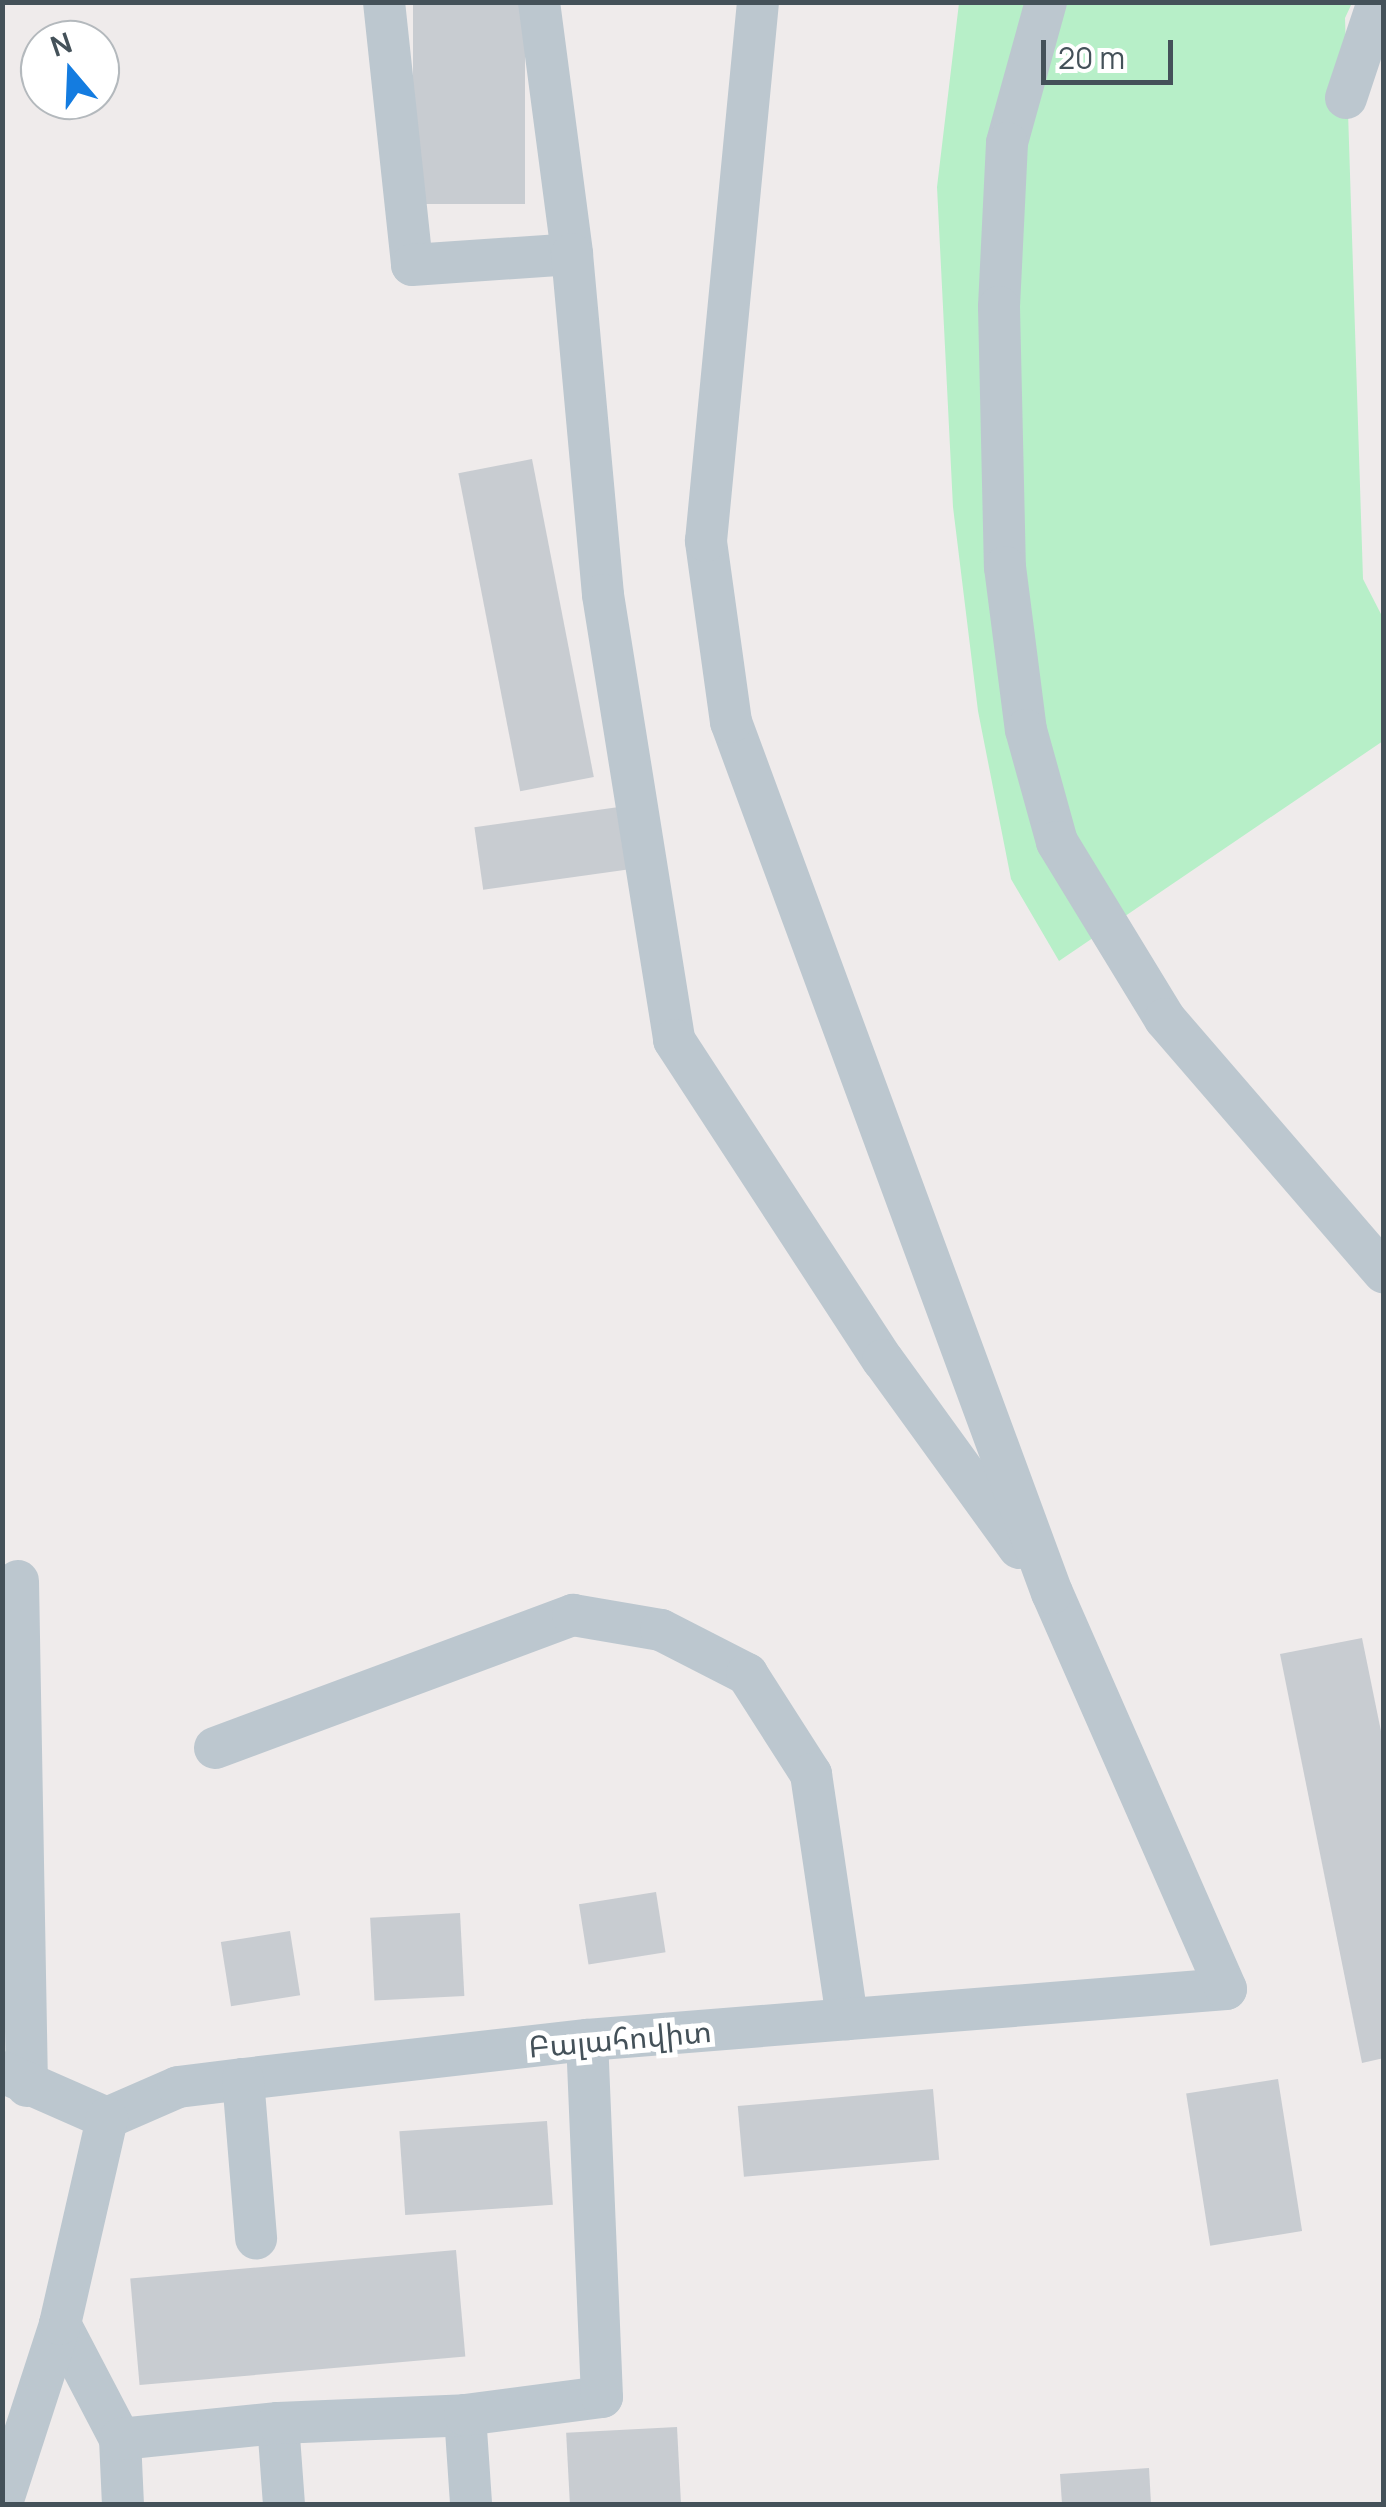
<!DOCTYPE html>
<html>
<head>
<meta charset="utf-8">
<style>
	body { margin:0 }
	#map { position:relative; width:1386px; height:2507px; overflow:hidden; background:#efebeb; font-family:Manrope,"Noto Sans Armenian",sans-serif }
	div>[style] { position:absolute }
	[style*='--x'] { left:calc(var(--x)*1px); top:calc(var(--y)*1px); width:calc(var(--w)*1px); rotate:calc(var(--a)*1deg) }
	.green>* { inset:0; background:#b7efc8 }
	.building>* { inset:0; background:#c8ccd1; transform-origin:0 0 }
	.minor>* { height:42px; margin:-21px; padding:0 21px; transform-origin:21px; border-radius:21px; background:#bcc7cf }
	span { translate:-50% -50%; white-space:nowrap; text-align:center; line-height:1.15; -webkit-text-stroke:10px #fff; paint-order:stroke }
	.street-label { font-size:30px; color:#445159 }
	.frame { position:absolute; inset:0; border:5px solid #445159; pointer-events:none }
	.north { position:absolute; left:20px; top:20px; width:100px; height:100px; box-sizing:border-box; background:#fff; border:2px solid #b4b9bd; border-radius:50%; rotate:341deg; font-size:28px; font-weight:700; line-height:40px; text-align:center; color:#445159 }
	.north::after { content:''; display:block; margin:auto; width:35px; height:45px; background:#147ce0; clip-path:polygon(50% 0,100% 100%,50% 72%,0 100%) }
	.scale { position:absolute; left:1041px; top:40px; width:132px; height:45px; box-sizing:border-box; border:5px solid #445159; border-top:0; padding-left:12px; font-size:30px; line-height:35px; white-space:nowrap; color:#445159; -webkit-text-stroke:8px #fff; paint-order:stroke }
</style>
</head>
<body>
<div id="map">
	<div class="green">
		<i style="clip-path:polygon(959px 3px,1352px 3px,1345px 18px,1363px 579px,1383px 618px,1383px 741px,1059px 961px,1011px 879px,978px 711px,953px 507px,937px 187px)"></i>
	</div>
	<div class="building">
		<i style="left:413px;top:2px;width:112px;height:202px"></i>
		<i style="left:532px;top:459px;width:324px;height:75px;rotate:79deg"></i>
		<i style="left:619px;top:807px;width:63px;height:146px;rotate:82deg"></i>
		<i style="clip-path:polygon(1362px 1638px,1384px 1746px,1384px 2058px,1362px 2063px,1280px 1654px)"></i>
		<i style="left:656px;top:1892px;width:61px;height:78px;rotate:81deg"></i>
		<i style="left:460px;top:1913px;width:83px;height:90px;rotate:87deg"></i>
		<i style="left:290px;top:1931px;width:65px;height:70px;rotate:81deg"></i>
		<i style="left:1278px;top:2079px;width:154px;height:93px;rotate:81deg"></i>
		<i style="left:933px;top:2089px;width:71px;height:196px;rotate:85deg"></i>
		<i style="left:547px;top:2121px;width:84px;height:148px;rotate:86deg"></i>
		<i style="left:456px;top:2250px;width:107px;height:327px;rotate:85deg"></i>
		<i style="left:677px;top:2427px;width:77px;height:111px;rotate:87deg"></i>
		<i style="clip-path:polygon(1149px 2468px,1151px 2504px,1062px 2504px,1060px 2474px)"></i>
	</div>
	<div class="minor">
		<i style="--x:384;--y:2;--w:264;--a:83.9"></i>
		<i style="--x:412;--y:265;--w:160;--a:-3.9"></i>
		<i style="--x:539;--y:2;--w:254;--a:82.5"></i>
		<i style="--x:572;--y:254;--w:342;--a:84.8"></i>
		<i style="--x:603;--y:595;--w:451;--a:80.9"></i>
		<i style="--x:674;--y:1040;--w:382;--a:56.9"></i>
		<i style="--x:883;--y:1360;--w:232;--a:54.1"></i>
		<i style="--x:1046;--y:2;--w:146;--a:105.5"></i>
		<i style="--x:1007;--y:143;--w:164;--a:92.8"></i>
		<i style="--x:999;--y:307;--w:260;--a:88.7"></i>
		<i style="--x:1005;--y:567;--w:164;--a:82.7"></i>
		<i style="--x:1026;--y:730;--w:116;--a:74.5"></i>
		<i style="--x:1057;--y:842;--w:207;--a:58.6"></i>
		<i style="--x:1165;--y:1019;--w:335;--a:49.2"></i>
		<i style="--x:1346;--y:98;--w:101;--a:-71.6"></i>
		<i style="--x:18;--y:1581;--w:505;--a:88.98"></i>
		<i style="--x:215;--y:1748;--w:382;--a:-20.4"></i>
		<i style="--x:573;--y:1615;--w:89;--a:9.7"></i>
		<i style="--x:661;--y:1630;--w:97;--a:27.1"></i>
		<i style="--x:747;--y:1674;--w:119;--a:57.4"></i>
		<i style="--x:811;--y:1774;--w:248;--a:81.6"></i>
		<i style="--x:2;--y:2072;--w:115;--a:23.7"></i>
		<i style="--x:107;--y:2118;--w:77;--a:-23.6"></i>
		<i style="--x:178;--y:2087;--w:65;--a:-7"></i>
		<i style="--x:243;--y:2079;--w:346;--a:-6.5"></i>
		<i style="--x:587;--y:2040;--w:641;--a:-4.56"></i>
		<i style="--x:1226;--y:1989;--w:433;--a:-113.7"></i>
		<i style="--x:1052;--y:1593;--w:928;--a:-110.23"></i>
		<i style="--x:731;--y:722;--w:183;--a:-97.9"></i>
		<i style="--x:706;--y:541;--w:542;--a:-84.49"></i>
		<i style="--x:243;--y:2079;--w:160;--a:85.3"></i>
		<i style="--x:60;--y:2324;--w:130;--a:62.4"></i>
		<i style="--x:120;--y:2439;--w:65;--a:87.4"></i>
		<i style="--x:465;--y:2415;--w:89;--a:86.1"></i>
		<i style="--x:278;--y:2423;--w:81;--a:85.8"></i>
		<i style="--x:120;--y:2439;--w:159;--a:-5.8"></i>
		<i style="--x:278;--y:2423;--w:187;--a:-2.4"></i>
		<i style="--x:465;--y:2415;--w:138;--a:-7.5"></i>
		<i style="--x:602;--y:2397;--w:357;--a:-92.4"></i>
		<i style="--x:2;--y:2503;--w:188;--a:-72"></i>
		<i style="--x:60;--y:2324;--w:211;--a:-77.1"></i>
	</div>
	<div class="street-label">
		<span style="left:620px;top:2039px;rotate:-5deg">Բալահովիտ</span>
	</div>
	<div class="frame"></div>
	<div class="north">N</div>
	<div class="scale">20 m</div>
</div>
</body>
</html>
